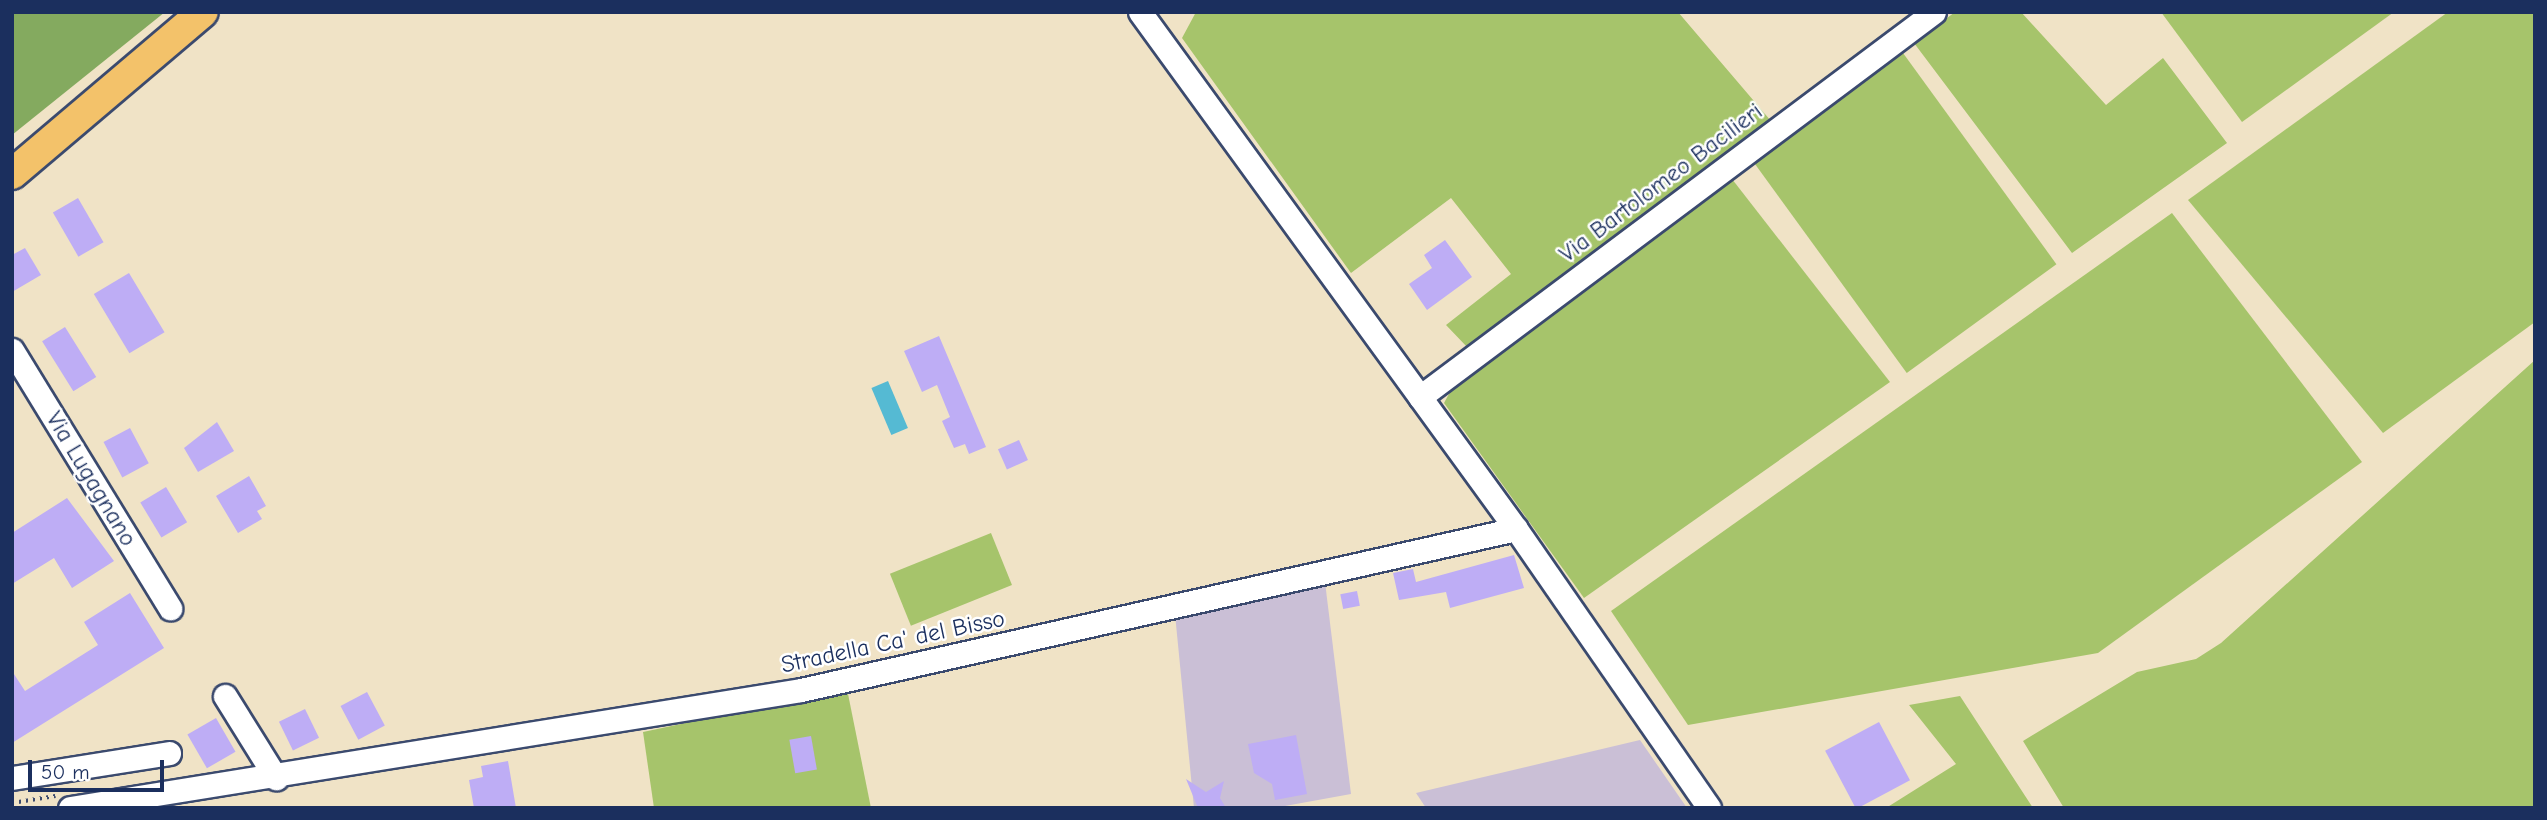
<!DOCTYPE html>
<html>
<head>
<meta charset="utf-8">
<style>
	body { margin:0 }
	#map { position:relative; width:2547px; height:820px; overflow:hidden; background:#f0e3c6; font-family:"Comic Neue",sans-serif }
	div>[style] { position:absolute }
	[style*='--x'] { left:calc(var(--x)*1px); top:calc(var(--y)*1px); width:calc(var(--w)*1px); rotate:calc(var(--a)*1deg) }
	.industrial>* { inset:0; background:#cabfd6 }
	.green>* { inset:0; background:#a6c46b; transform-origin:0 0 }
	.forest>* { inset:0; background:#84aa5f }
	.water>* { inset:0; background:#55bad3; transform-origin:0 0 }
	.building>* { inset:0; background:#beadf5; transform-origin:0 0 }
	.path>* { height:3.5px; margin-top:-1.75px; transform-origin:0; background:repeating-linear-gradient(90deg,#3b4a6e 0 2px,transparent 0 7px) }
	.roads { filter:drop-shadow(2px 0 #3b4a6e) drop-shadow(-2px 0 #3b4a6e) drop-shadow(0 2px #3b4a6e) drop-shadow(0 -2px #3b4a6e) }
	.minor>* { height:23px; margin:-11.5px; padding:0 11.5px; transform-origin:11.5px; border-radius:11.5px; background:#fff }
	.major>* { height:30px; margin:-15px; padding:0 15px; transform-origin:15px; border-radius:15px; background:#f3c26a }
	span { translate:-50% -50%; white-space:nowrap; text-align:center; line-height:1.15; -webkit-text-stroke:5px #fff; paint-order:stroke }
	.street-label { font-size:24px; color:#1b2f5e }
	.frame { position:absolute; inset:0; border:14px solid #1b2f5e; pointer-events:none }
	.scale { position:absolute; left:28px; top:760px; width:136px; height:32px; box-sizing:border-box; border:4px solid #1b2f5e; border-top:0; padding-left:9px; font-size:21px; line-height:24px; white-space:nowrap; color:#1b2f5e; -webkit-text-stroke:5px #fff; paint-order:stroke }
</style>
</head>
<body>
<div id="map">
	<div class="industrial">
		<i style="clip-path:polygon(1325px 582px,1351px 794px,1274px 808px,1194px 808px,1175px 614px)"></i>
		<i style="clip-path:polygon(1640px 740px,1687px 808px,1426px 808px,1416px 793px)"></i>
	</div>
	<div class="green">
		<i style="clip-path:polygon(1196px 12px,1678px 12px,1771px 121px,1468px 348px,1446px 325px,1511px 274px,1451px 198px,1351px 273px,1182px 38px)"></i>
		<i style="clip-path:polygon(1955px 12px,2021px 12px,2106px 105px,2163px 58px,2227px 143px,2072px 253px,1914px 43px)"></i>
		<i style="clip-path:polygon(2161px 12px,2394px 12px,2242px 122px)"></i>
		<i style="clip-path:polygon(2448px 12px,2535px 12px,2535px 322px,2383px 433px,2188px 200px)"></i>
		<i style="left:1903px;top:53px;width:261px;height:185px;rotate:54deg"></i>
		<i style="clip-path:polygon(1732px 179px,1890px 382px,1584px 598px,1444px 403px,1450px 392px)"></i>
		<i style="clip-path:polygon(2172px 213px,2362px 462px,2098px 653px,1688px 725px,1611px 611px)"></i>
		<i style="clip-path:polygon(2535px 360px,2535px 808px,2064px 808px,2023px 741px,2137px 672px,2196px 659px,2221px 643px)"></i>
		<i style="left:991px;top:533px;width:56px;height:109px;rotate:68deg"></i>
		<i style="clip-path:polygon(847px 689px,871px 808px,654px 808px,643px 732px)"></i>
		<i style="clip-path:polygon(1960px 696px,2033px 808px,1886px 808px,1956px 764px,1909px 705px)"></i>
	</div>
	<div class="forest">
		<i style="clip-path:polygon(12px 12px,165px 12px,12px 135px)"></i>
	</div>
	<div class="water">
		<i style="left:888px;top:381px;width:51px;height:18px;rotate:67deg"></i>
	</div>
	<div class="building">
		<i style="left:78px;top:198px;width:51px;height:29px;rotate:60deg"></i>
		<i style="clip-path:polygon(1445px 240px,1472px 277px,1427px 310px,1409px 284px,1432px 268px,1424px 255px)"></i>
		<i style="clip-path:polygon(25px 248px,41px 275px,12px 292px,12px 255px)"></i>
		<i style="left:129px;top:273px;width:69px;height:41px;rotate:59deg"></i>
		<i style="left:65px;top:327px;width:59px;height:27px;rotate:58deg"></i>
		<i style="clip-path:polygon(939px 336px,986px 447px,969px 454px,965px 444px,954px 448px,942px 421px,950px 417px,937px 385px,922px 392px,904px 351px)"></i>
		<i style="clip-path:polygon(217px 422px,234px 451px,198px 472px,184px 448px)"></i>
		<i style="left:130px;top:428px;width:40px;height:30px;rotate:62deg"></i>
		<i style="left:1019px;top:440px;width:22px;height:23px;rotate:66deg"></i>
		<i style="clip-path:polygon(249px 476px,266px 506px,257px 511px,262px 519px,238px 533px,216px 496px)"></i>
		<i style="left:166px;top:487px;width:41px;height:30px;rotate:59deg"></i>
		<i style="clip-path:polygon(67px 498px,114px 561px,72px 588px,54px 558px,12px 584px,12px 533px)"></i>
		<i style="clip-path:polygon(1514px 555px,1524px 588px,1450px 608px,1446px 592px,1399px 600px,1393px 573px,1413px 569px,1416px 582px)"></i>
		<i style="left:1357px;top:591px;width:15px;height:17px;rotate:79deg"></i>
		<i style="clip-path:polygon(130px 593px,164px 648px,12px 743px,12px 671px,25px 691px,98px 645px,84px 622px)"></i>
		<i style="left:367px;top:692px;width:38px;height:30px;rotate:62deg"></i>
		<i style="left:305px;top:709px;width:32px;height:29px;rotate:64deg"></i>
		<i style="left:216px;top:718px;width:39px;height:33px;rotate:60deg"></i>
		<i style="left:1879px;top:722px;width:66px;height:61px;rotate:62deg"></i>
		<i style="clip-path:polygon(1296px 735px,1307px 794px,1275px 800px,1272px 784px,1254px 773px,1248px 744px)"></i>
		<i style="left:811px;top:736px;width:34px;height:22px;rotate:80deg"></i>
		<i style="clip-path:polygon(508px 761px,516px 808px,474px 808px,469px 780px,483px 777px,481px 766px)"></i>
		<i style="clip-path:polygon(1186px 779px,1206px 792px,1224px 781px,1220px 798px,1226px 808px,1198px 808px)"></i>
	</div>
	<div class="path">
		<i style="--x:12;--y:803;--w:44;--a:-9.2"></i>
	</div>
	<div class="roads">
		<div class="minor">
			<i style="--x:1140;--y:12;--w:639;--a:53.97"></i>
			<i style="--x:1516;--y:529;--w:339;--a:55.3"></i>
			<i style="--x:12;--y:350;--w:303;--a:58.5"></i>
			<i style="--x:1420;--y:397;--w:642;--a:-36.83"></i>
			<i style="--x:225;--y:696;--w:97;--a:58.1"></i>
			<i style="--x:12;--y:778;--w:159;--a:-9"></i>
			<i style="--x:70;--y:808;--w:740;--a:-9.17"></i>
			<i style="--x:801;--y:690;--w:733;--a:-12.69"></i>
		</div>
		<div class="major">
			<i style="--x:12;--y:174;--w:250;--a:-40.3"></i>
		</div>
	</div>
	<div class="street-label">
		<span style="left:1661px;top:183px;rotate:-37deg">Via Bartolomeo Bacilieri</span>
		<span style="left:91px;top:479px;rotate:59deg">Via Lugagnano</span>
		<span style="left:893px;top:642px;rotate:-12deg">Stradella Ca' del Bisso</span>
	</div>
	<div class="frame"></div>
	<div class="scale">50 m</div>
</div>
</body>
</html>
